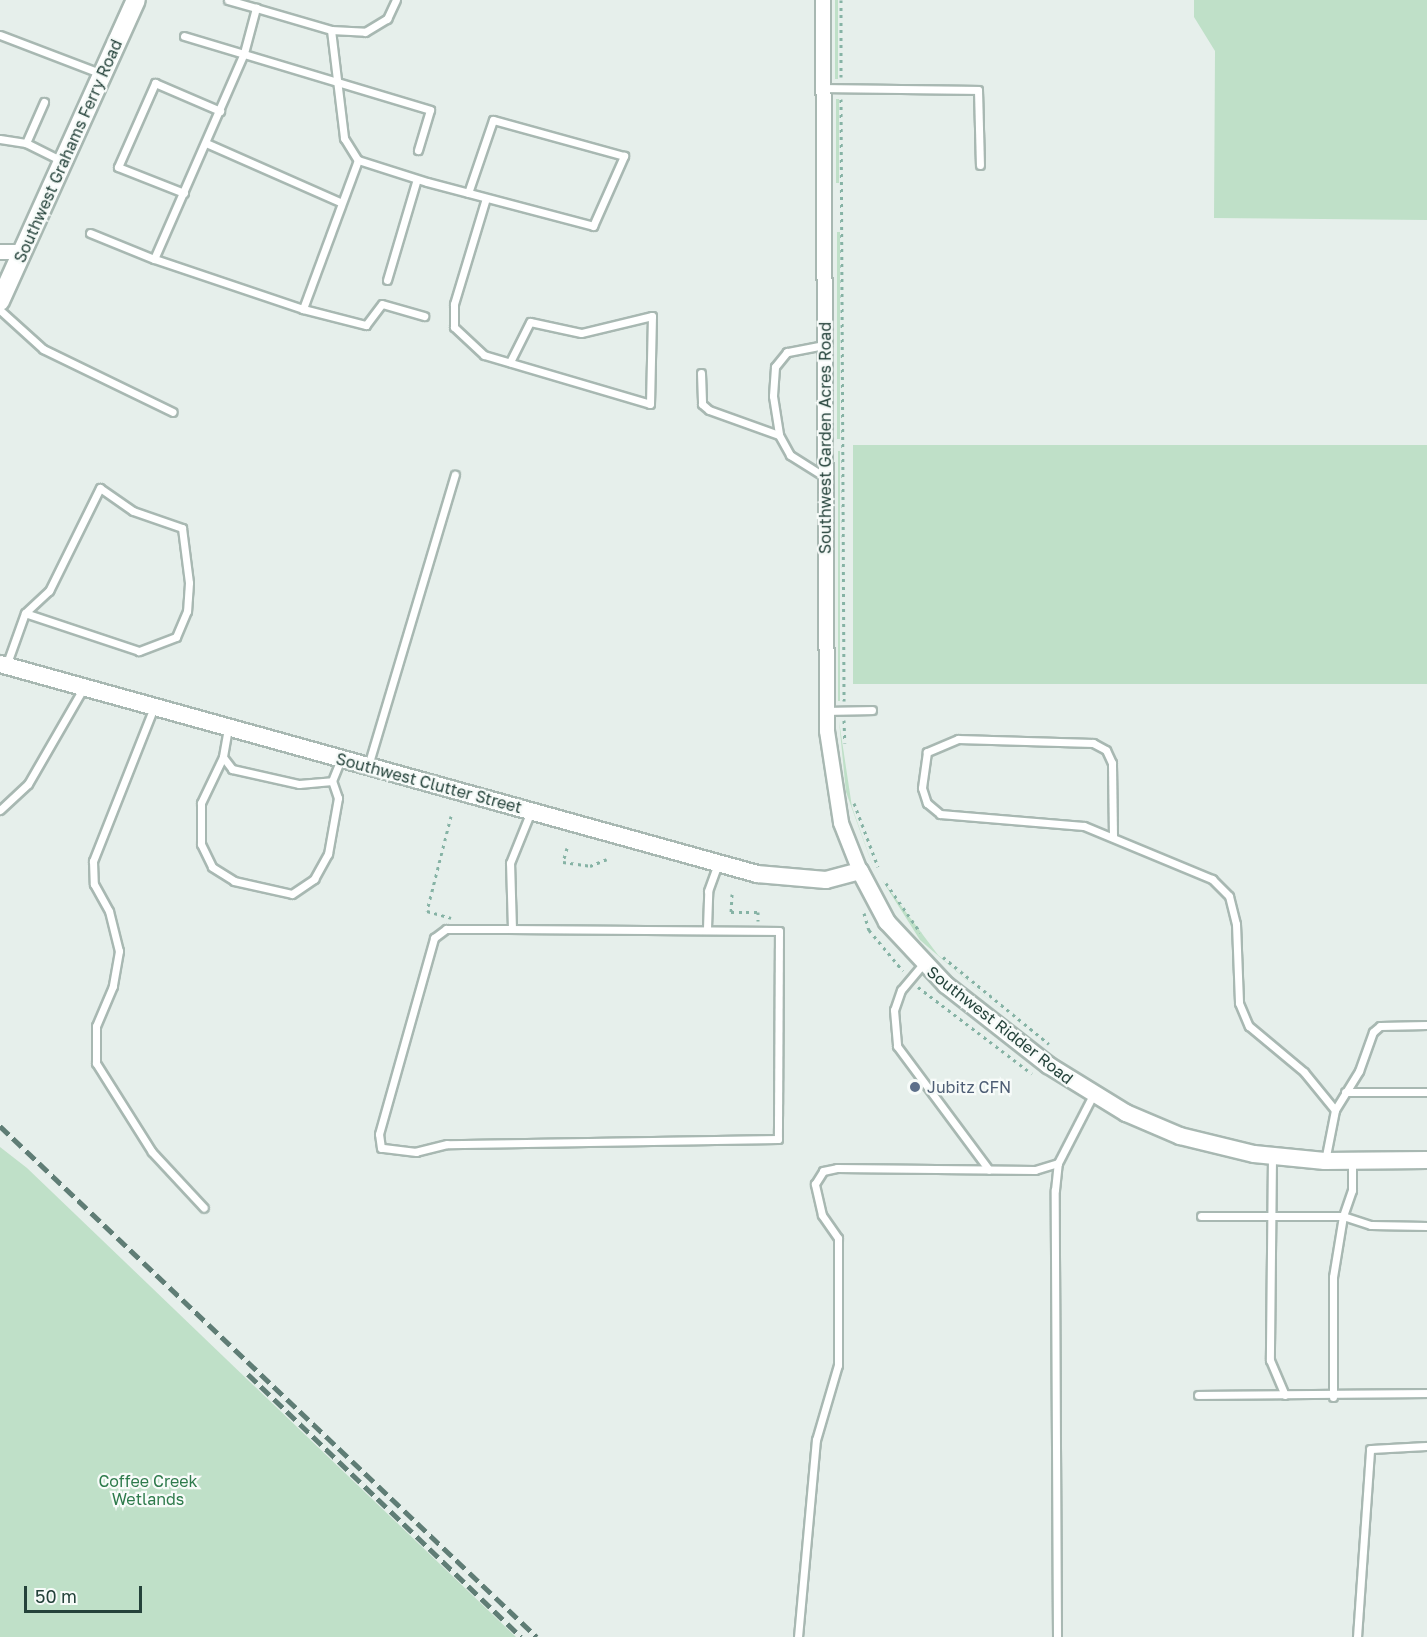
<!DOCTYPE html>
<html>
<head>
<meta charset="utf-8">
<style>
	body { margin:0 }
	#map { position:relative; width:1427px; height:1637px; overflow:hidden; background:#e6efeb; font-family:"Golos Text",sans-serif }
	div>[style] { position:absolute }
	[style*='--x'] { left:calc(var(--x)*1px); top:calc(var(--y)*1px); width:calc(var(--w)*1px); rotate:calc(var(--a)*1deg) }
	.green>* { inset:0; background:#bfe0c8; transform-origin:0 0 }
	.path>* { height:3px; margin-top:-1.5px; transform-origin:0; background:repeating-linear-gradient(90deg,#86b3a5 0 3px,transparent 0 7.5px) }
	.roads { filter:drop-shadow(2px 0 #a8b8b2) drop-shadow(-2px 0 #a8b8b2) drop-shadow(0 2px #a8b8b2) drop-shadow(0 -2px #a8b8b2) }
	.service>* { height:7px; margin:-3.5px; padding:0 3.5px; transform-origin:3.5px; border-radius:3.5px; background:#fff }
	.minor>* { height:14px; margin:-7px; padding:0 7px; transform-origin:7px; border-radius:7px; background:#fff }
	.tertiary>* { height:16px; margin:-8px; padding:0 8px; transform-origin:8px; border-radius:8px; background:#fff }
	.secondary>* { height:18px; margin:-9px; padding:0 9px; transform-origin:9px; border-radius:9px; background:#fff }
	.rail>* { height:4.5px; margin-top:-2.25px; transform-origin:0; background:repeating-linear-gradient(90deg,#5f7d75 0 12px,transparent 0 18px) }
	.dots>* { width:16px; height:16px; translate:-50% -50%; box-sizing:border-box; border:3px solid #f7fbf9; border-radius:50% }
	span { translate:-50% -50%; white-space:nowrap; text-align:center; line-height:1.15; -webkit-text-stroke:4.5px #f7fbf9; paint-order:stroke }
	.street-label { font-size:16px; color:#24423a }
	.service-label { font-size:16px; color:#4e5e75 }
	.left { translate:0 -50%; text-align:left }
	.park-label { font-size:16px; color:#2d7a4b }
	.scale { position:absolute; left:24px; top:1586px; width:118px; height:27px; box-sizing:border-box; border:3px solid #24423a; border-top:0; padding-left:8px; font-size:18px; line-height:21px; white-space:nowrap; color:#24423a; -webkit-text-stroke:4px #f7fbf9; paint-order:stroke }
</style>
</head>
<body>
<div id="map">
	<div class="green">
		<i style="left:835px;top:0;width:3px;height:79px"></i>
		<i style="clip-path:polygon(1194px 0,1427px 0,1427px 220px,1214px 218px,1215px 51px,1194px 17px)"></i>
		<i style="left:836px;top:99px;width:3px;height:84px"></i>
		<i style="left:837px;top:232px;width:3px;height:207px"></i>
		<i style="left:1427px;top:445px;width:239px;height:574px;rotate:90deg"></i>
		<i style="left:838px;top:451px;width:2px;height:250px"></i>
		<i style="clip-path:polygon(839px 721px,852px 807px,876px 875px,846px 792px)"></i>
		<i style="clip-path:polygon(882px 880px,938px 955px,1010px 1018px,920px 940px)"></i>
		<i style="clip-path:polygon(0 1147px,27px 1168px,516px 1637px,0 1637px)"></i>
	</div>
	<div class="path">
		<i style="--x:841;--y:0;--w:77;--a:90"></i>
		<i style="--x:841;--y:99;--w:602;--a:89.71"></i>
		<i style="--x:844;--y:720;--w:23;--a:88"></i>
		<i style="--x:854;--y:803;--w:68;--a:69.4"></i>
		<i style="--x:451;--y:816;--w:98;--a:104.2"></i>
		<i style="--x:427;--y:911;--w:25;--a:16"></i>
		<i style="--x:567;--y:848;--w:15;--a:106"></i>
		<i style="--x:563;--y:862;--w:27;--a:8"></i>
		<i style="--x:590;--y:866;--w:18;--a:-22"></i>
		<i style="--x:886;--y:883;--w:60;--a:55.2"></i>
		<i style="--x:732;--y:894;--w:18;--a:93"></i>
		<i style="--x:731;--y:912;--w:27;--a:0"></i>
		<i style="--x:758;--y:912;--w:9;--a:90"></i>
		<i style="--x:864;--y:913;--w:18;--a:74"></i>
		<i style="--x:869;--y:930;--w:53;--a:50.3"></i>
		<i style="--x:943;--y:957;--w:137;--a:39.4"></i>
		<i style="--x:918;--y:987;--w:143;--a:37.3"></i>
	</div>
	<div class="roads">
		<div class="service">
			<i style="--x:228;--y:0;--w:29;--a:16"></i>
			<i style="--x:331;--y:30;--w:109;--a:83.1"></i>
			<i style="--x:344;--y:138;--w:26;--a:58"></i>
			<i style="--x:358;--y:160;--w:72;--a:17.7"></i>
			<i style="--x:427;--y:182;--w:172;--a:14.8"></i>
			<i style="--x:593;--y:226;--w:77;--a:-66.1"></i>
			<i style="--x:624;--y:156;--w:136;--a:-164.6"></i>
			<i style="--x:493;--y:120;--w:77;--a:108.9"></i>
			<i style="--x:0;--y:35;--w:109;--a:20.9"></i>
			<i style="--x:184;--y:36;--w:257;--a:16.7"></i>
			<i style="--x:430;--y:110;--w:42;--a:106.7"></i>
			<i style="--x:823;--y:88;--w:155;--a:0.7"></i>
			<i style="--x:978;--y:90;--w:75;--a:88.5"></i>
			<i style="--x:44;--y:102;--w:45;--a:113.7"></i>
			<i style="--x:26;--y:143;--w:40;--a:26.6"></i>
			<i style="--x:0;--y:139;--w:26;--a:9"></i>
			<i style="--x:206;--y:143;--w:146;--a:23.8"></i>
			<i style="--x:358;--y:160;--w:159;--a:110.3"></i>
			<i style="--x:303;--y:309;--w:157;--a:-161.4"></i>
			<i style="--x:154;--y:259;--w:225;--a:-66.4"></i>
			<i style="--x:244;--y:53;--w:47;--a:-75.1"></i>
			<i style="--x:256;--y:8;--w:78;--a:16.3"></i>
			<i style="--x:331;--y:30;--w:34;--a:3"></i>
			<i style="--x:365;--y:32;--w:26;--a:-31"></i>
			<i style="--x:387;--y:19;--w:21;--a:-65"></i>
			<i style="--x:184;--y:193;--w:71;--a:-158.5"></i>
			<i style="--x:118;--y:167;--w:92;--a:-66.2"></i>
			<i style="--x:155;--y:83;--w:71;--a:23.3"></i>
			<i style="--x:486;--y:198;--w:111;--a:106.8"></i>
			<i style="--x:454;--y:304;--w:23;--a:90"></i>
			<i style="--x:454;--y:327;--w:41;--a:43"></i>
			<i style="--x:484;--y:355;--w:173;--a:16.4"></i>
			<i style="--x:650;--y:404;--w:88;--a:-88.7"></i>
			<i style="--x:652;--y:316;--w:73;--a:166.5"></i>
			<i style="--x:581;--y:333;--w:52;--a:-167.8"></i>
			<i style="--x:530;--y:322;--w:45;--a:116.6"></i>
			<i style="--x:90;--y:233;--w:69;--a:22.1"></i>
			<i style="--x:387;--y:280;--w:105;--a:-73.5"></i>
			<i style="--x:303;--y:309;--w:65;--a:14.3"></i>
			<i style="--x:366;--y:325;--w:26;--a:-53"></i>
			<i style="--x:382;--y:304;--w:44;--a:15.9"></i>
			<i style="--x:0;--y:310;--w:58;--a:42.2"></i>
			<i style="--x:43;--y:349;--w:144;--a:25.9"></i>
			<i style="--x:824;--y:345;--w:38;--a:169"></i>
			<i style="--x:787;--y:352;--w:19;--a:129"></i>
			<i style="--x:775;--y:367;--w:29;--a:94"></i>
			<i style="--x:773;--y:396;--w:39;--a:81"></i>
			<i style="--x:779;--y:435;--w:23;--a:61"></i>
			<i style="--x:790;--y:455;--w:41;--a:32.2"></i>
			<i style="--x:701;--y:373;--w:31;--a:88"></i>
			<i style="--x:702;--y:404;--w:9;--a:41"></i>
			<i style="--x:709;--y:410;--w:74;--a:19.7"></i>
			<i style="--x:6;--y:666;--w:56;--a:-70.3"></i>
			<i style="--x:25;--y:613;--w:33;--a:-43"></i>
			<i style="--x:49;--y:591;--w:115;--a:-63.7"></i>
			<i style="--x:100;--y:488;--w:40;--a:34.9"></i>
			<i style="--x:133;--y:511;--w:52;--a:19.1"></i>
			<i style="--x:182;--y:528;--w:55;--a:82.7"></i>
			<i style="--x:189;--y:583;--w:28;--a:94"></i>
			<i style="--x:187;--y:611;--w:28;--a:113"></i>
			<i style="--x:176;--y:637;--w:40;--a:159"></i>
			<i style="--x:139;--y:651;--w:120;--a:-161.6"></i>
			<i style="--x:154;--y:707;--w:166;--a:111.6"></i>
			<i style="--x:93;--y:861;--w:23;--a:88"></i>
			<i style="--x:94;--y:884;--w:31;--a:61"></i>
			<i style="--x:109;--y:911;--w:41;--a:76"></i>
			<i style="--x:119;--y:951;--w:36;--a:100"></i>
			<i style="--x:113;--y:986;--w:43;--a:113"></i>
			<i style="--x:96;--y:1026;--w:37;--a:90"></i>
			<i style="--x:96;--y:1063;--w:105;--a:57.8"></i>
			<i style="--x:152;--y:1152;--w:76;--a:47.1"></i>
			<i style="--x:827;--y:711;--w:45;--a:-1.3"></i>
			<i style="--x:228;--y:728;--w:29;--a:100"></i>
			<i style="--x:223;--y:757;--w:51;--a:115.6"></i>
			<i style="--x:201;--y:803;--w:41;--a:90"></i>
			<i style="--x:201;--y:844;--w:25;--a:64"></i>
			<i style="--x:212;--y:867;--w:26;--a:32"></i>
			<i style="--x:234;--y:881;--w:59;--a:12.6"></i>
			<i style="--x:292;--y:894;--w:27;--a:-34"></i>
			<i style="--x:314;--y:879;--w:29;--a:-61"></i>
			<i style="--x:328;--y:854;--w:57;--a:-79.9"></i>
			<i style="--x:338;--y:798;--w:18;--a:-109"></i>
			<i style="--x:332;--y:781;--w:24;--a:-68"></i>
			<i style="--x:223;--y:757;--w:15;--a:53"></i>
			<i style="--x:232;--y:769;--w:69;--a:12.6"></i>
			<i style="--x:299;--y:784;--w:33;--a:-5"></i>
			<i style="--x:368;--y:766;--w:304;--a:-73.4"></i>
			<i style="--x:0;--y:810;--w:38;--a:-43"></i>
			<i style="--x:28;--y:784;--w:112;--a:-60"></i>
			<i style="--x:1113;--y:836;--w:73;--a:-90.8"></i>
			<i style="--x:1112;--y:763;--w:14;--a:-115"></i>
			<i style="--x:1106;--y:750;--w:15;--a:-152"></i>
			<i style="--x:1093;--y:743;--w:135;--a:-178.3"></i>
			<i style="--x:958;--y:739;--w:34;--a:157"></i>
			<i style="--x:927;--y:752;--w:36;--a:98"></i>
			<i style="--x:922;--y:788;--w:16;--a:72"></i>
			<i style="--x:927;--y:803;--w:17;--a:40"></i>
			<i style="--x:940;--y:814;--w:144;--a:4.8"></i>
			<i style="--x:1084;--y:826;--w:139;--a:22.5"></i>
			<i style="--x:1212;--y:879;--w:24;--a:45"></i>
			<i style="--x:1229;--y:896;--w:29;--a:76"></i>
			<i style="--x:1236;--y:924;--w:79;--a:87.8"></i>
			<i style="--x:1239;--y:1003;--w:25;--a:67"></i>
			<i style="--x:1249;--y:1026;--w:72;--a:39.9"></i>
			<i style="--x:1304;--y:1072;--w:49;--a:50.8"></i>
			<i style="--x:707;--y:928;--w:37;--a:-88"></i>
			<i style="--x:708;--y:891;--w:29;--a:-70"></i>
			<i style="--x:512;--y:929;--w:267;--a:0.4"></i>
			<i style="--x:779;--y:931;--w:208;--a:90.3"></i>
			<i style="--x:778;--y:1139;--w:331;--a:179.1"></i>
			<i style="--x:447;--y:1144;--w:32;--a:166"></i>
			<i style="--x:416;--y:1152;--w:35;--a:-173"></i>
			<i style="--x:381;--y:1148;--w:14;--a:-98"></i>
			<i style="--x:379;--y:1134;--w:204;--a:-74.3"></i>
			<i style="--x:434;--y:938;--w:15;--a:-37"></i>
			<i style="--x:446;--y:929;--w:66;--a:0"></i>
			<i style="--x:512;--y:929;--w:66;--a:-91.7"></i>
			<i style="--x:510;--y:863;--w:56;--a:-68"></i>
			<i style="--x:923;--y:964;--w:34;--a:130"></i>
			<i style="--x:901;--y:990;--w:21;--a:109"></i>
			<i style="--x:894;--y:1010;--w:36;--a:85"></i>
			<i style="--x:897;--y:1046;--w:154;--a:53.4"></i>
			<i style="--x:1345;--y:1092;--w:82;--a:0"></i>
			<i style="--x:1272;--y:1157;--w:203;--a:90.6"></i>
			<i style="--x:1270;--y:1360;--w:38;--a:67"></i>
			<i style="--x:1325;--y:1161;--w:52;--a:-78.9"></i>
			<i style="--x:1335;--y:1110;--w:46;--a:-58.4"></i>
			<i style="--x:1359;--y:1071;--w:41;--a:-70.3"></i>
			<i style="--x:1373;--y:1032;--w:9;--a:-41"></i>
			<i style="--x:1380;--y:1026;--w:47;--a:-1.2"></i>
			<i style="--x:1352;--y:1161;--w:29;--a:90"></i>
			<i style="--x:1352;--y:1190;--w:28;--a:109"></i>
			<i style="--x:1343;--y:1216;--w:29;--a:18"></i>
			<i style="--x:1371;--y:1225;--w:56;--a:1"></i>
			<i style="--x:1201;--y:1216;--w:142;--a:0"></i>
			<i style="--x:1343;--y:1216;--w:62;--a:99.3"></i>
			<i style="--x:1333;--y:1277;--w:120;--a:90"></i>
			<i style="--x:1198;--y:1395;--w:229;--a:-0.5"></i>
			<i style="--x:798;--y:1637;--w:198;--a:-84.8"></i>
			<i style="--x:816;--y:1440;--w:78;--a:-73.7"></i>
			<i style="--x:838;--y:1365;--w:127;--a:-90"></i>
			<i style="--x:838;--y:1238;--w:28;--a:-125"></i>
			<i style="--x:822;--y:1215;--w:32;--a:-103"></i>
			<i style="--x:815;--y:1184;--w:15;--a:-58"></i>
			<i style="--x:823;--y:1171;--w:14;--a:-12"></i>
			<i style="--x:837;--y:1168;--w:198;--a:0.6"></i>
			<i style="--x:1035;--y:1170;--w:24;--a:-17"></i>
			<i style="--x:1057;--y:1637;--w:447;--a:-90.3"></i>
			<i style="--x:1055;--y:1190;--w:27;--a:-84"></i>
			<i style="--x:1058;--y:1163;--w:76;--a:-62.8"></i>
			<i style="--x:1357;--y:1637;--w:188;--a:-86"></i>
			<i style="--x:1370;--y:1449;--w:57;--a:-3"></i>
		</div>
		<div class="minor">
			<i style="--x:823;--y:0;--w:731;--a:89.69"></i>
			<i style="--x:827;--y:731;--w:93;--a:81.3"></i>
			<i style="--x:841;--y:823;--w:52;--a:68.4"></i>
			<i style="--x:0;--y:252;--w:22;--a:0"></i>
		</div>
		<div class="tertiary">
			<i style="--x:0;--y:664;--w:786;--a:15.5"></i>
			<i style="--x:757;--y:874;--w:69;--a:5"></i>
			<i style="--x:826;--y:880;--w:35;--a:-15"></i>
			<i style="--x:860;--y:871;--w:58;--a:62.1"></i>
			<i style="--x:887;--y:922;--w:86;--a:46.9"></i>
			<i style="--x:946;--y:985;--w:130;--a:38.1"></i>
			<i style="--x:1048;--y:1065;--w:92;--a:31.6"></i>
			<i style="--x:1126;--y:1113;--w:59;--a:23.1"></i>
			<i style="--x:1180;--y:1136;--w:76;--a:13.7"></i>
			<i style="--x:1254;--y:1154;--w:71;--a:5.6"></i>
			<i style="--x:1325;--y:1161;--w:102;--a:-0.6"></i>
		</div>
		<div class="secondary">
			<i style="--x:0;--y:301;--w:330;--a:-65.7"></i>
		</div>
	</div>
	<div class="rail">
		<i style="--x:0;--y:1126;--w:741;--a:43.58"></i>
		<i style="--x:248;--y:1374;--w:379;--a:43.9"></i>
	</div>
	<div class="dots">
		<i style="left:915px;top:1087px;background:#5c6f8a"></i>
	</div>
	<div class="street-label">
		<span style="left:68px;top:151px;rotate:-66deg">Southwest Grahams Ferry Road</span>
		<span style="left:825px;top:438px;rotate:-90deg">Southwest Garden Acres Road</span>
		<span style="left:429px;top:783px;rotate:15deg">Southwest Clutter Street</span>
		<span style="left:1000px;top:1025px;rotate:38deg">Southwest Ridder Road</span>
	</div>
	<div class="service-label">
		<span class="left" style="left:927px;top:1087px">Jubitz CFN</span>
	</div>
	<div class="park-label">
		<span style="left:148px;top:1490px">Coffee Creek<br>Wetlands</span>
	</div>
	<div class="scale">50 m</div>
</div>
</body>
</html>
